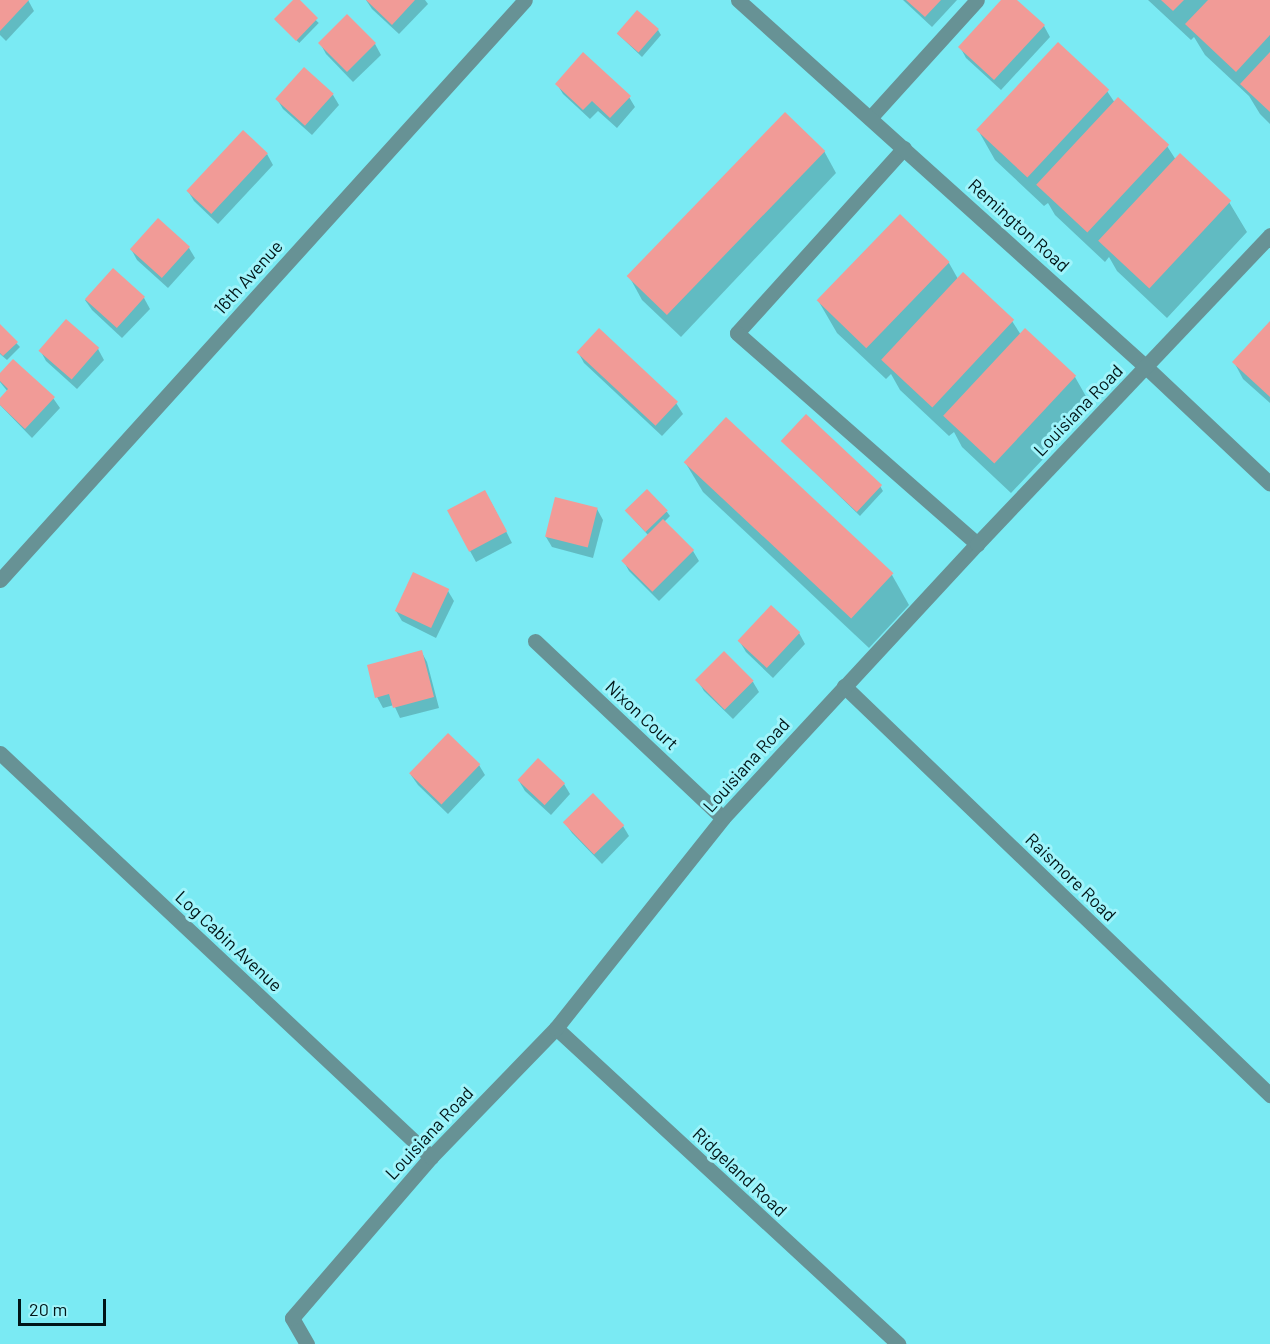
<!DOCTYPE html>
<html>
<head>
<meta charset="utf-8">
<style>
	body { margin:0 }
	#map { position:relative; width:1270px; height:1344px; overflow:hidden; background:#7aeaf3; font-family:Barlow,sans-serif }
	div>[style] { position:absolute }
	[style*='--x'] { left:calc(var(--x)*1px); top:calc(var(--y)*1px); width:calc(var(--w)*1px); rotate:calc(var(--a)*1deg) }
	.shadow>* { inset:0; background:#0003; transform-origin:0 0 }
	.building>* { inset:0; background:#f19b97; transform-origin:0 0 }
	.service>* { height:15px; margin:-7.5px; padding:0 7.5px; transform-origin:7.5px; border-radius:7.5px; background:#679295 }
	.minor>* { height:15px; margin:-7.5px; padding:0 7.5px; transform-origin:7.5px; border-radius:7.5px; background:#679295 }
	span { translate:-50% -50%; white-space:nowrap; text-align:center; line-height:1.15; -webkit-text-stroke:6px #9ff4fb; paint-order:stroke }
	.street-label { font-size:18px; color:#001517 }
	.scale { position:absolute; left:18px; top:1299px; width:88px; height:27px; box-sizing:border-box; border:3px solid #001517; border-top:0; padding-left:8px; font-size:18px; line-height:21px; white-space:nowrap; color:#001517; -webkit-text-stroke:4px #9ff4fb; paint-order:stroke }
</style>
</head>
<body>
<div id="map">
	<div class="shadow">
		<i style="clip-path:polygon(0 0,28px 0,34px 11px,6px 41px,0 35px)"></i>
		<i style="left:295px;top:0;width:33px;height:28px;rotate:44deg"></i>
		<i style="clip-path:polygon(366px 0,425px 0,428px 4px,399px 34px,372px 9px)"></i>
		<i style="clip-path:polygon(903px 0,957px 0,932px 27px)"></i>
		<i style="clip-path:polygon(1003px 0,1015px 0,1044px 26px,1050px 37px,1001px 90px,966px 58px,960px 47px)"></i>
		<i style="clip-path:polygon(1148px 0,1270px 0,1270px 124px,1260px 114px,1249px 96px,1205px 55px,1194px 37px,1191px 40px)"></i>
		<i style="clip-path:polygon(347px 16px,375px 44px,381px 55px,353px 82px,326px 54px,320px 43px)"></i>
		<i style="clip-path:polygon(658px 30px,661px 35px,642px 57px,618px 34px)"></i>
		<i style="clip-path:polygon(557px 84px,629px 97px,635px 107px,617px 128px,598px 111px,590px 119px,563px 94px)"></i>
		<i style="clip-path:polygon(1107px 91px,1115px 103px,1167px 146px,1176px 160px,1229px 202px,1247px 232px,1167px 318px,1117px 271px,1109px 257px,1105px 262px,1055px 215px,1048px 203px,1044px 206px,995px 160px,978px 130px)"></i>
		<i style="clip-path:polygon(333px 95px,339px 105px,312px 135px,283px 109px,277px 99px)"></i>
		<i style="clip-path:polygon(824px 151px,836px 173px,681px 337px,642px 300px,630px 278px)"></i>
		<i style="clip-path:polygon(267px 154px,273px 165px,218px 224px,194px 201px,188px 191px)"></i>
		<i style="clip-path:polygon(900px 216px,949px 263px,958px 279px,1012px 321px,1021px 335px,1075px 377px,1092px 407px,1011px 493px,962px 447px,954px 432px,949px 436px,900px 390px,891px 374px,886px 379px,837px 333px,819px 302px)"></i>
		<i style="clip-path:polygon(189px 248px,195px 258px,168px 288px,137px 260px,131px 249px)"></i>
		<i style="clip-path:polygon(144px 298px,150px 309px,122px 338px,92px 310px,85px 300px)"></i>
		<i style="clip-path:polygon(1270px 323px,1270px 403px,1243px 379px,1234px 362px)"></i>
		<i style="clip-path:polygon(0 326px,20px 347px,7px 360px,0 354px)"></i>
		<i style="clip-path:polygon(98px 349px,104px 360px,77px 389px,46px 361px,40px 350px)"></i>
		<i style="clip-path:polygon(578px 352px,676px 403px,683px 414px,662px 436px,584px 363px)"></i>
		<i style="clip-path:polygon(0 375px,53px 398px,60px 408px,32px 438px,0 405px,0 400px,8px 392px,0 382px)"></i>
		<i style="clip-path:polygon(726px 419px,892px 575px,909px 605px,869px 648px,703px 492px,685px 462px)"></i>
		<i style="clip-path:polygon(783px 441px,880px 486px,883px 491px,860px 516px)"></i>
		<i style="clip-path:polygon(491px 502px,512px 543px,476px 562px,470px 551px)"></i>
		<i style="clip-path:polygon(597px 509px,603px 520px,593px 558px,552px 547px,546px 537px)"></i>
		<i style="clip-path:polygon(627px 512px,667px 512px,670px 516px,664px 522px,693px 551px,699px 561px,659px 601px,629px 571px,623px 560px,648px 535px)"></i>
		<i style="clip-path:polygon(448px 591px,454px 601px,436px 638px,402px 621px,396px 611px)"></i>
		<i style="clip-path:polygon(771px 607px,799px 633px,805px 644px,773px 678px,746px 652px,740px 642px)"></i>
		<i style="clip-path:polygon(421px 651px,427px 662px,439px 708px,400px 718px,394px 705px,383px 708px,377px 697px)"></i>
		<i style="clip-path:polygon(698px 681px,753px 682px,759px 692px,733px 719px,704px 691px)"></i>
		<i style="clip-path:polygon(479px 765px,485px 775px,448px 814px,418px 785px,411px 775px)"></i>
		<i style="clip-path:polygon(519px 781px,564px 784px,570px 794px,551px 815px,525px 791px)"></i>
		<i style="clip-path:polygon(565px 823px,623px 826px,629px 836px,602px 864px,572px 833px)"></i>
	</div>
	<div class="building">
		<i style="clip-path:polygon(0 0,29px 0,0 31px)"></i>
		<i style="clip-path:polygon(293px 0,300px 0,318px 18px,296px 41px,274px 19px)"></i>
		<i style="clip-path:polygon(366px 0,415px 0,392px 25px)"></i>
		<i style="clip-path:polygon(906px 0,941px 0,925px 17px)"></i>
		<i style="clip-path:polygon(1001px 0,1017px 0,1045px 25px,994px 80px,958px 47px)"></i>
		<i style="clip-path:polygon(1161px 0,1184px 0,1173px 11px)"></i>
		<i style="clip-path:polygon(1208px 0,1270px 0,1270px 35px,1236px 72px,1185px 24px)"></i>
		<i style="left:637px;top:10px;width:29px;height:31px;rotate:41deg"></i>
		<i style="left:347px;top:14px;width:41px;height:41px;rotate:45deg"></i>
		<i style="left:1058px;top:42px;width:70px;height:120px;rotate:43deg"></i>
		<i style="clip-path:polygon(583px 52px,631px 96px,610px 118px,592px 101px,583px 110px,555px 84px)"></i>
		<i style="clip-path:polygon(1270px 52px,1270px 112px,1240px 84px)"></i>
		<i style="left:304px;top:67px;width:40px;height:43px;rotate:42deg"></i>
		<i style="left:1118px;top:97px;width:70px;height:120px;rotate:43deg"></i>
		<i style="left:785px;top:112px;width:56px;height:228px;rotate:44deg"></i>
		<i style="left:243px;top:130px;width:34px;height:83px;rotate:43deg"></i>
		<i style="left:1180px;top:153px;width:70px;height:120px;rotate:43deg"></i>
		<i style="left:900px;top:214px;width:69px;height:120px;rotate:44deg"></i>
		<i style="left:158px;top:218px;width:43px;height:42px;rotate:42deg"></i>
		<i style="left:113px;top:268px;width:43px;height:42px;rotate:42deg"></i>
		<i style="left:963px;top:272px;width:70px;height:120px;rotate:43deg"></i>
		<i style="left:66px;top:319px;width:44px;height:42px;rotate:41deg"></i>
		<i style="clip-path:polygon(1270px 321px,1270px 397px,1232px 362px)"></i>
		<i style="clip-path:polygon(0 324px,18px 342px,3px 356px,0 353px)"></i>
		<i style="left:599px;top:328px;width:108px;height:33px;rotate:43deg"></i>
		<i style="left:1025px;top:328px;width:70px;height:120px;rotate:43deg"></i>
		<i style="clip-path:polygon(13px 359px,55px 397px,25px 429px,0 405px,0 398px,8px 389px,0 381px,0 373px)"></i>
		<i style="left:806px;top:414px;width:104px;height:37px;rotate:43deg"></i>
		<i style="left:726px;top:417px;width:229px;height:62px;rotate:43deg"></i>
		<i style="left:647px;top:489px;width:30px;height:31px;rotate:46deg"></i>
		<i style="left:485px;top:490px;width:47px;height:43px;rotate:62deg"></i>
		<i style="left:555px;top:497px;width:44px;height:41px;rotate:14deg"></i>
		<i style="left:663px;top:519px;width:44px;height:59px;rotate:45deg"></i>
		<i style="left:413px;top:572px;width:40px;height:43px;rotate:25deg"></i>
		<i style="left:771px;top:605px;width:40px;height:49px;rotate:43deg"></i>
		<i style="clip-path:polygon(422px 650px,434px 697px,393px 708px,389px 694px,375px 698px,367px 665px)"></i>
		<i style="left:724px;top:651px;width:42px;height:41px;rotate:45deg"></i>
		<i style="left:448px;top:733px;width:45px;height:56px;rotate:44deg"></i>
		<i style="left:538px;top:758px;width:37px;height:30px;rotate:43deg"></i>
		<i style="left:593px;top:793px;width:45px;height:42px;rotate:46deg"></i>
	</div>
	<div class="service">
		<i style="--x:870;--y:118;--w:159;--a:-47.8"></i>
		<i style="--x:904;--y:148;--w:249;--a:132.1"></i>
		<i style="--x:737;--y:333;--w:320;--a:41.3"></i>
	</div>
	<div class="minor">
		<i style="--x:738;--y:0;--w:549;--a:41.97"></i>
		<i style="--x:1146;--y:367;--w:170;--a:43.3"></i>
		<i style="--x:0;--y:580;--w:782;--a:-47.85"></i>
		<i style="--x:535;--y:641;--w:258;--a:43.3"></i>
		<i style="--x:844;--y:686;--w:591;--a:43.83"></i>
		<i style="--x:0;--y:753;--w:591;--a:43.15"></i>
		<i style="--x:556;--y:1028;--w:466;--a:42.7"></i>
		<i style="--x:307;--y:1344;--w:30;--a:-120"></i>
		<i style="--x:292;--y:1318;--w:213;--a:-49.2"></i>
		<i style="--x:431;--y:1157;--w:180;--a:-45.9"></i>
		<i style="--x:556;--y:1028;--w:268;--a:-51.5"></i>
		<i style="--x:723;--y:818;--w:374;--a:-47.2"></i>
		<i style="--x:977;--y:544;--w:426;--a:-46.5"></i>
	</div>
	<div class="street-label">
		<span style="left:1019px;top:225px;rotate:42deg">Remington Road</span>
		<span style="left:248px;top:277px;rotate:-48deg">16th Avenue</span>
		<span style="left:1078px;top:410px;rotate:-46deg">Louisiana Road</span>
		<span style="left:642px;top:715px;rotate:43deg">Nixon Court</span>
		<span style="left:746px;top:765px;rotate:-48deg">Louisiana Road</span>
		<span style="left:1071px;top:877px;rotate:44deg">Raismore Road</span>
		<span style="left:229px;top:941px;rotate:43deg">Log Cabin Avenue</span>
		<span style="left:429px;top:1133px;rotate:-47deg">Louisiana Road</span>
		<span style="left:740px;top:1172px;rotate:43deg">Ridgeland Road</span>
	</div>
	<div class="scale">20 m</div>
</div>
</body>
</html>
